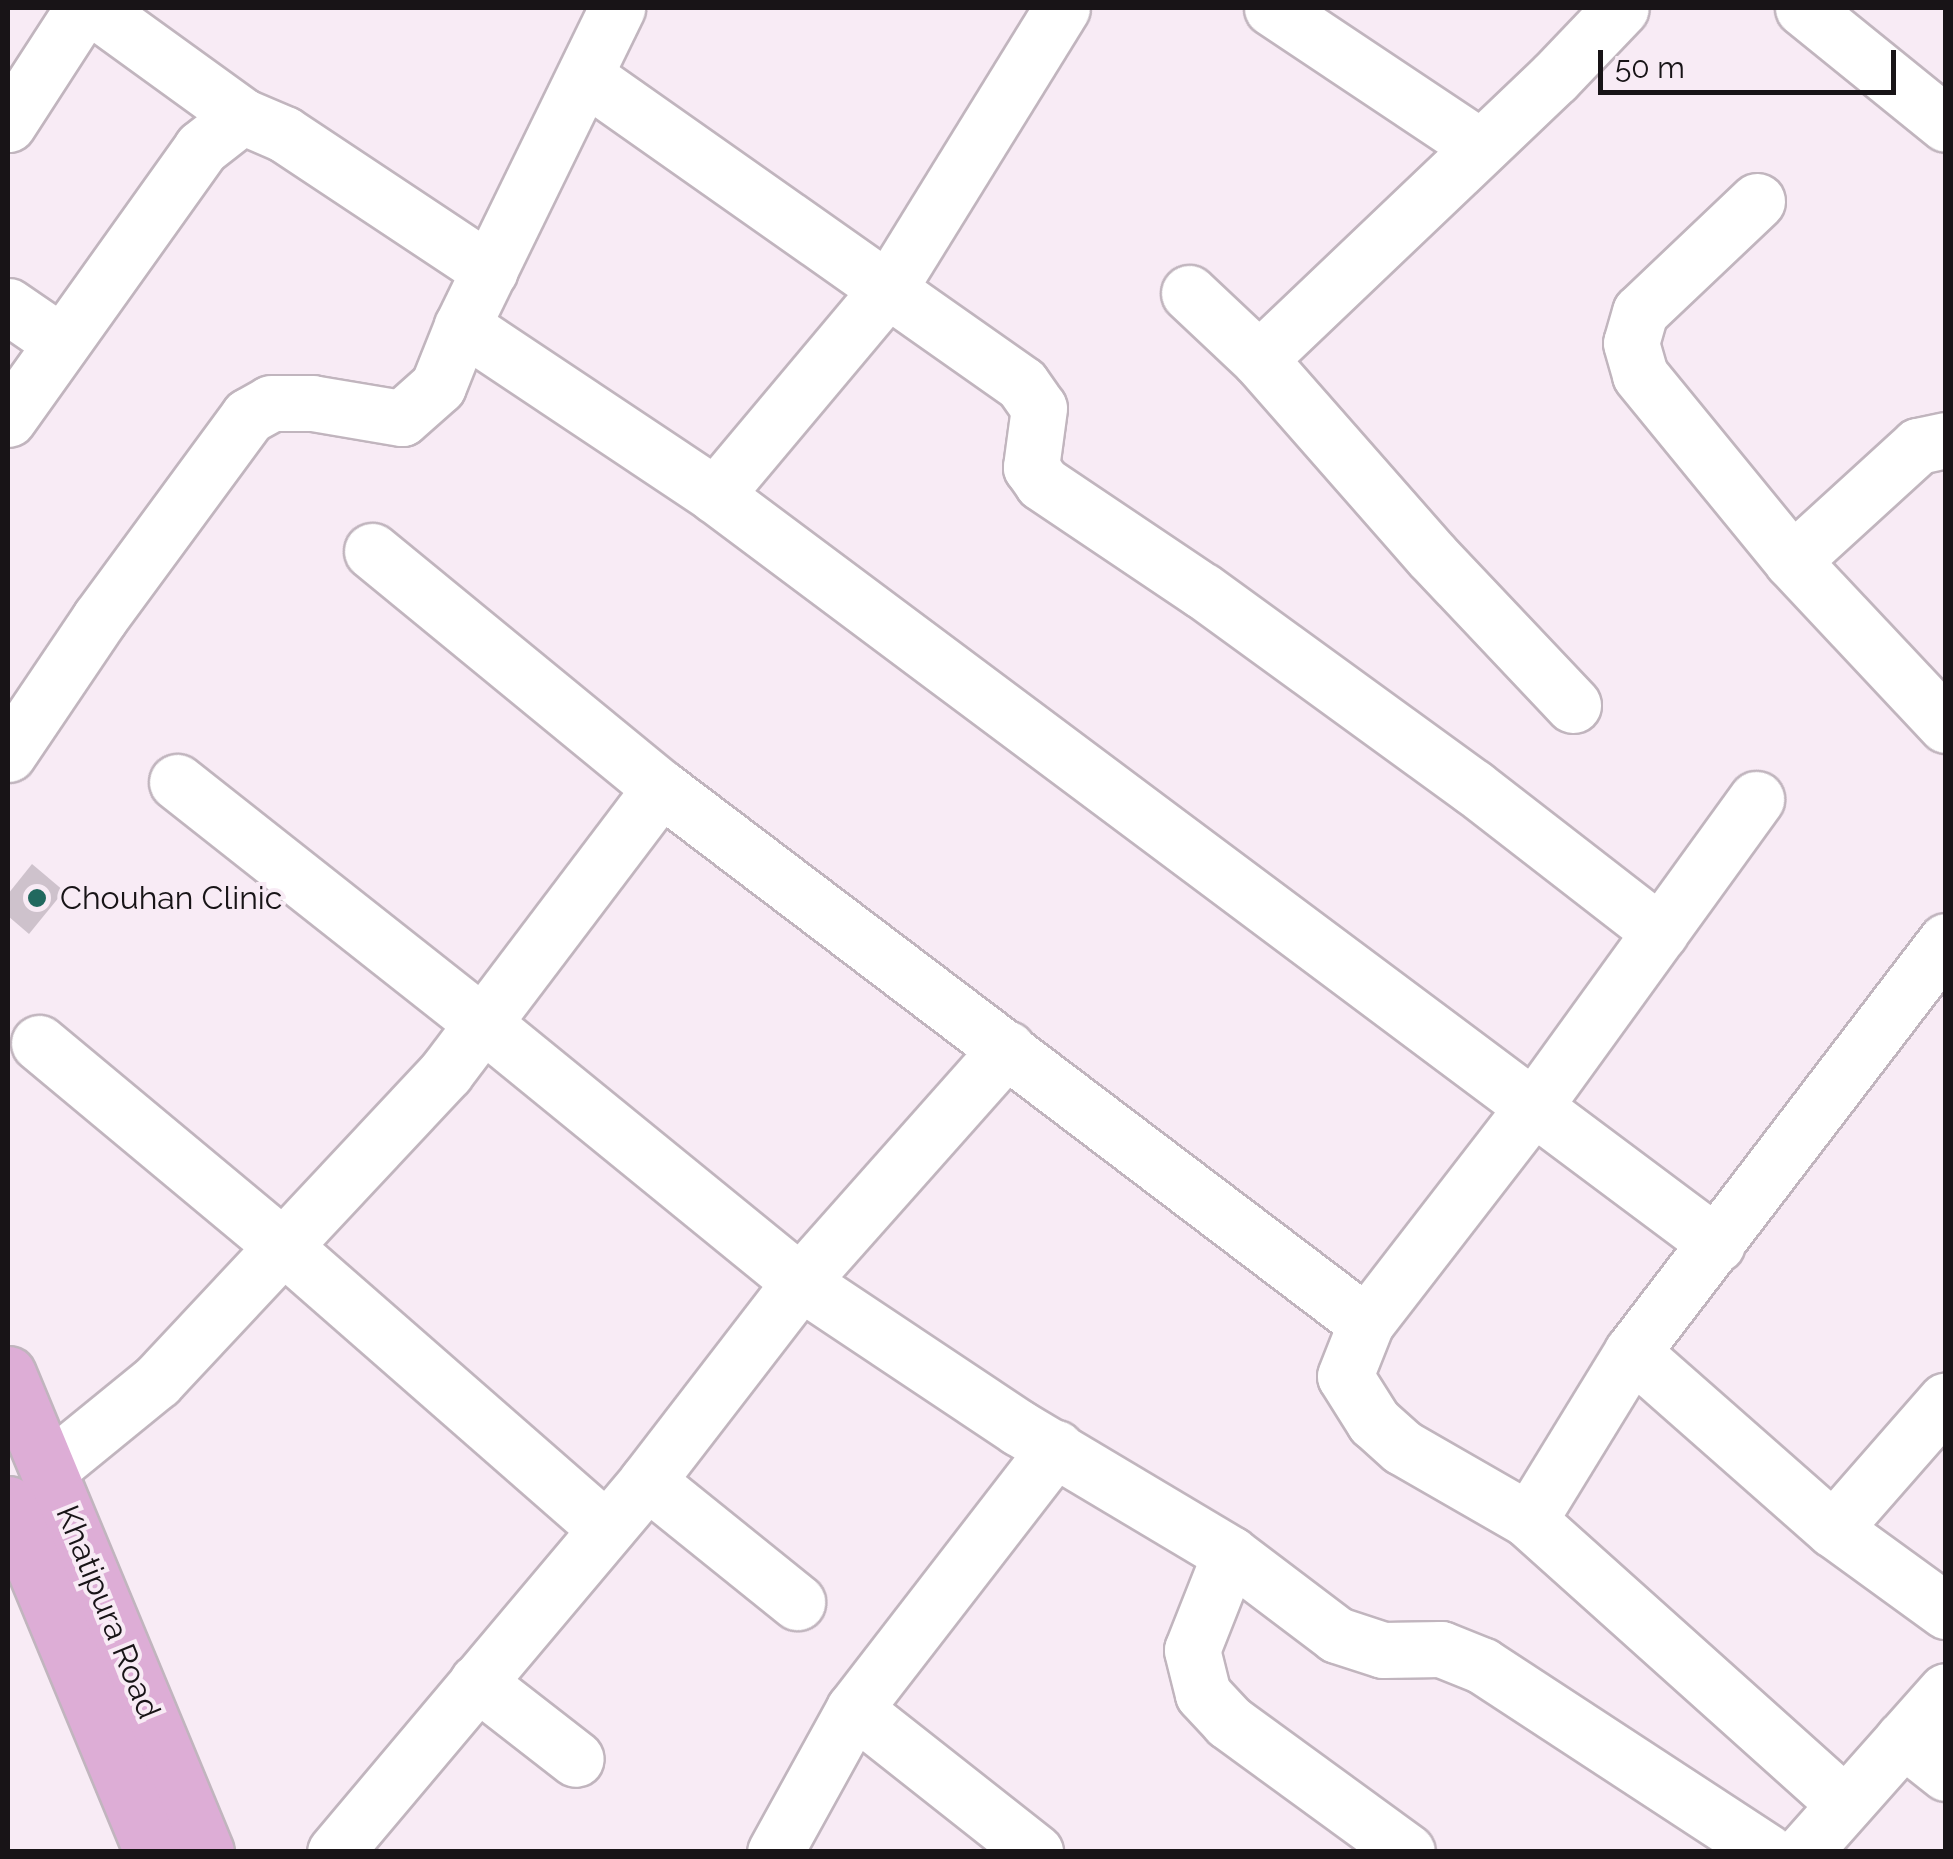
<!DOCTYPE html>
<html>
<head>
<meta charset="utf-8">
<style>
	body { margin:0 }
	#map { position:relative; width:1953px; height:1859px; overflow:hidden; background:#f8ebf5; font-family:Raleway,sans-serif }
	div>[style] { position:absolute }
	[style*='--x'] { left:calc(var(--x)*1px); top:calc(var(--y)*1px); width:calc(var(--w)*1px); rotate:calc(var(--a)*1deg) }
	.building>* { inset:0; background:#cec2cc }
	.roads { filter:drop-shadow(2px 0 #c1b5be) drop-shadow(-2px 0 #c1b5be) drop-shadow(0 2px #c1b5be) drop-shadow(0 -2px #c1b5be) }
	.minor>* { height:55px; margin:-27.5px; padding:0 27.5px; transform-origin:27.5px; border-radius:27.5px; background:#fff }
	.major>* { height:55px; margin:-27.5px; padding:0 27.5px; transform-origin:27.5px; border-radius:27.5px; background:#ddadd6 }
	.dots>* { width:28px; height:28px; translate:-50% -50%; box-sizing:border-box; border:5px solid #f8ebf5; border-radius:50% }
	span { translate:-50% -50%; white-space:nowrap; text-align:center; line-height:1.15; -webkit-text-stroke:8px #f8ebf5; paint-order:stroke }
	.poi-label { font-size:32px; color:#181417 }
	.left { translate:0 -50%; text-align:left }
	.street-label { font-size:32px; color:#181417 }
	.frame { position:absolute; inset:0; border:10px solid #181417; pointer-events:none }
	.scale { position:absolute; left:1598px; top:50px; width:298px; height:45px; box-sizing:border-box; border:5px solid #181417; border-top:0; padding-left:12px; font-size:30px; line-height:35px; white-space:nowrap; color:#181417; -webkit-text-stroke:8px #f8ebf5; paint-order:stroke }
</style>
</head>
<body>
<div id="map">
	<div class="building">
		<i style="clip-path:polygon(32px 864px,64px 891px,29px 934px,8px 916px,8px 894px)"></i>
	</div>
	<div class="roads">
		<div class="minor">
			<i style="--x:93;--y:8;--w:184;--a:35.9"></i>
			<i style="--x:1272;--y:8;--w:249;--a:33.7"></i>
			<i style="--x:1803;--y:8;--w:184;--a:39"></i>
			<i style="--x:586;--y:77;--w:533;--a:35.15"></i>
			<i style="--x:1022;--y:384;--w:29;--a:55"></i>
			<i style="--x:1039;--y:408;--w:60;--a:97.7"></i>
			<i style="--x:1031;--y:467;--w:19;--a:55"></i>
			<i style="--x:1042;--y:483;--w:194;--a:33.9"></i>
			<i style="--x:1203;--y:591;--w:334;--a:36"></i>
			<i style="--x:1473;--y:787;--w:237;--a:37.8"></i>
			<i style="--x:8;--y:124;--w:138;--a:-57.1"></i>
			<i style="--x:1757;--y:201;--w:161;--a:136.5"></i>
			<i style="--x:1640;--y:312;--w:32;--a:106"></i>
			<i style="--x:1631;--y:343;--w:33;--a:74"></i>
			<i style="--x:1640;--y:375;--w:240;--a:50.7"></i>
			<i style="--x:1792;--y:561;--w:225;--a:46.8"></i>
			<i style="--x:1189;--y:293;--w:96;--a:43.3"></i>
			<i style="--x:8;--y:306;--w:65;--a:34.4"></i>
			<i style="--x:462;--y:326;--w:304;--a:33.7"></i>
			<i style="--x:715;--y:495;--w:1251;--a:36.78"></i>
			<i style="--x:8;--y:419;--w:333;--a:-54.5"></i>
			<i style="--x:201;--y:148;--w:52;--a:-38"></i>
			<i style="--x:242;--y:116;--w:46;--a:23.2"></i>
			<i style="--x:284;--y:134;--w:247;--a:33.6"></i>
			<i style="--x:715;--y:495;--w:270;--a:-50"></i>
			<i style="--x:889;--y:288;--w:329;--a:-58.3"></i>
			<i style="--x:372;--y:551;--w:374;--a:39.4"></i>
			<i style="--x:661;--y:788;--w:885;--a:37.19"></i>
			<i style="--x:1792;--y:561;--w:171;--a:-42.4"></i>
			<i style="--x:1918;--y:446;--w:29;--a:-12"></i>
			<i style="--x:1573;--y:705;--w:205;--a:-133.4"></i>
			<i style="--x:1432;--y:556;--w:262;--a:-131.3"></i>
			<i style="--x:1259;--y:359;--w:409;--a:-43.6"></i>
			<i style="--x:1555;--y:77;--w:95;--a:-46.3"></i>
			<i style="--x:8;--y:754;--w:163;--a:-56"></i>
			<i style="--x:99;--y:619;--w:252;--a:-53.7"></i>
			<i style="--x:248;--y:416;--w:26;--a:-29"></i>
			<i style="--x:271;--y:403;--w:41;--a:0"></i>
			<i style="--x:312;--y:403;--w:91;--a:9.5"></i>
			<i style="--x:402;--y:418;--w:48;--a:-41.6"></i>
			<i style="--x:438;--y:386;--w:65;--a:-68.2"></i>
			<i style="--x:462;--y:326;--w:354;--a:-64"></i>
			<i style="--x:177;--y:782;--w:392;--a:38.3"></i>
			<i style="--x:485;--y:1025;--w:407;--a:39.2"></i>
			<i style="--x:800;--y:1282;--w:263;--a:33.7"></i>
			<i style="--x:1019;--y:1428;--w:246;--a:30.8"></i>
			<i style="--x:1230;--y:1554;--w:134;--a:37.1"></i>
			<i style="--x:1337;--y:1635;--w:48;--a:18.1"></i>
			<i style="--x:1383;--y:1650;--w:58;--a:-1"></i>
			<i style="--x:1441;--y:1649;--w:45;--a:22"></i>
			<i style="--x:1483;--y:1666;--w:339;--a:33.2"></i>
			<i style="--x:39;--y:1043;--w:319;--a:39.8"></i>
			<i style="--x:284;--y:1247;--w:427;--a:41.2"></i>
			<i style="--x:1632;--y:1352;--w:268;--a:41.4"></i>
			<i style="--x:1833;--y:1529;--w:140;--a:36"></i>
			<i style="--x:49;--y:1469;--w:139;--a:-39.2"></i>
			<i style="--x:157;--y:1381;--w:423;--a:-46.9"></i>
			<i style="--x:446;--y:1072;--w:356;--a:-52.9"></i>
			<i style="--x:647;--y:1481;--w:193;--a:38.9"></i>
			<i style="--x:1529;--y:1520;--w:146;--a:-150.1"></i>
			<i style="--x:1402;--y:1447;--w:38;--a:-138"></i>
			<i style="--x:1374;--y:1422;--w:54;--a:-122.2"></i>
			<i style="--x:1345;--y:1376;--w:57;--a:-68.4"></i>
			<i style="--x:1366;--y:1323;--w:274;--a:-52.3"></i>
			<i style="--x:1534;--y:1106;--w:379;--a:-54.1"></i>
			<i style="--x:1833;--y:1529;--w:171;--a:-48.8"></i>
			<i style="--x:1230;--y:1554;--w:103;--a:111.6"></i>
			<i style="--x:1192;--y:1650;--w:45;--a:76"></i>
			<i style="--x:1203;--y:1694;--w:38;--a:47"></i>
			<i style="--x:1229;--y:1722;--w:220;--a:36.1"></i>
			<i style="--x:477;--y:1682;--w:125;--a:37.9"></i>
			<i style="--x:854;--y:1709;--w:231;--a:38.3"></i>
			<i style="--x:1903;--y:1739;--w:55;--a:38.3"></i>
			<i style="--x:1845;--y:1804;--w:425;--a:-138.1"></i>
			<i style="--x:1529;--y:1520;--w:197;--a:-58.5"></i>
			<i style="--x:1632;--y:1352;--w:517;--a:-52.62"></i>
			<i style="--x:335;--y:1852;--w:485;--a:-49.9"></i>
			<i style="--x:647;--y:1481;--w:251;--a:-52.4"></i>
			<i style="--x:800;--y:1282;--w:312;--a:-48.4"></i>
			<i style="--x:775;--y:1852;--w:163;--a:-61.1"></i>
			<i style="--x:854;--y:1709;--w:330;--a:-52.3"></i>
			<i style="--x:1803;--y:1852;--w:215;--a:-48.4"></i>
		</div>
		<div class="major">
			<i style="--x:8;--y:1374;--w:517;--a:67.5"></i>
			<i style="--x:8;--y:1504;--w:377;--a:67.5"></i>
		</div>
	</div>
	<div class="dots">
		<i style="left:37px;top:898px;background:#21695f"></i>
	</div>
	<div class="poi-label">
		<span class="left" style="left:60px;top:898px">Chouhan Clinic</span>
	</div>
	<div class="street-label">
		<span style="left:108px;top:1612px;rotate:68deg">Khatipura Road</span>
	</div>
	<div class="frame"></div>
	<div class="scale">50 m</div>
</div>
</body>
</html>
